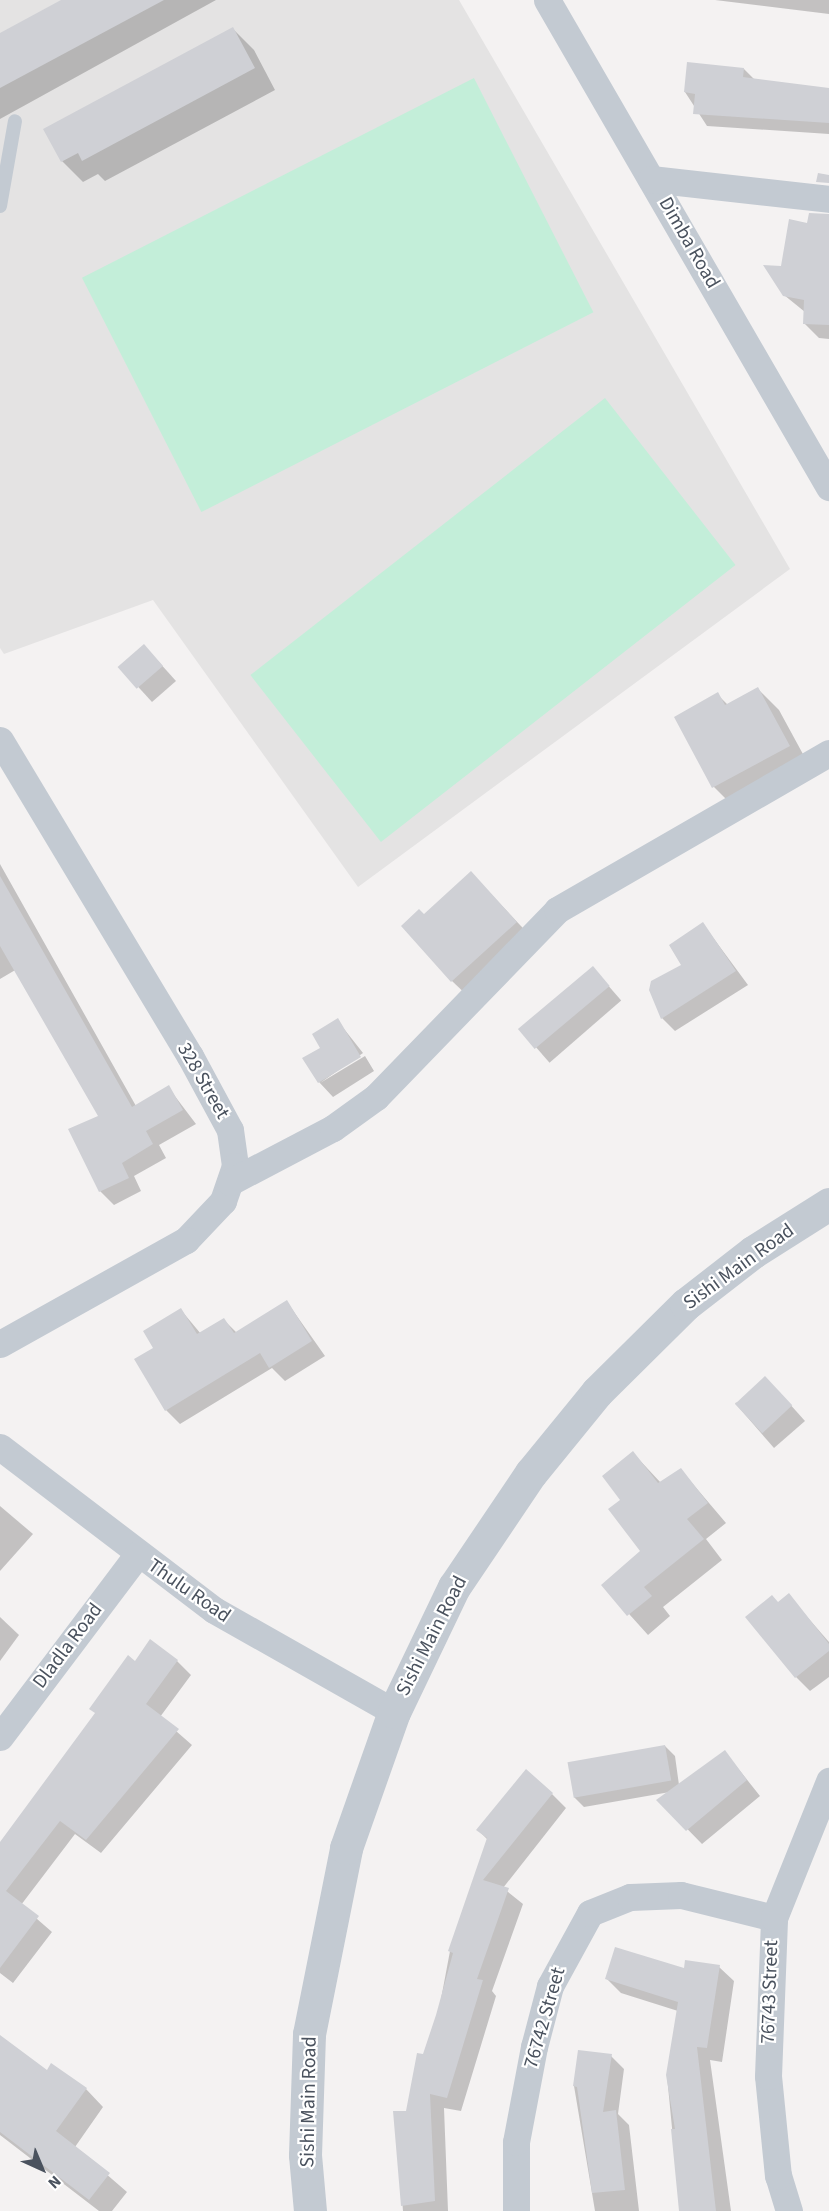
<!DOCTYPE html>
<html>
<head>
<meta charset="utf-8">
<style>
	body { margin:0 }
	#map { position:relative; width:829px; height:2211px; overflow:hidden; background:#f4f2f2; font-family:"Source Sans 3",sans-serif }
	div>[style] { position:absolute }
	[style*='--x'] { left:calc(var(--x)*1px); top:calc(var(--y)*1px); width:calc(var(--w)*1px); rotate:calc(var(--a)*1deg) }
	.education>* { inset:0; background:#e4e3e3 }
	.green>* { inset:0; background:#c3eed9; transform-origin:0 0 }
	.shadow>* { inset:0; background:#0003; transform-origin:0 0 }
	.building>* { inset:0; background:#cfd0d5; transform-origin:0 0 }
	.service>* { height:14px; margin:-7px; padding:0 7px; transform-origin:7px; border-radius:7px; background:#c3cad2 }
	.minor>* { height:27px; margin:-13.5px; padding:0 13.5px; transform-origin:13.5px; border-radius:13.5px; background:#c3cad2 }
	.tertiary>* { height:33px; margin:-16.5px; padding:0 16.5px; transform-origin:16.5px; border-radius:16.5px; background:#c3cad2 }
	span { translate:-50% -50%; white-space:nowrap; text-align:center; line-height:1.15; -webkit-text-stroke:4.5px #fff; paint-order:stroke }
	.street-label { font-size:20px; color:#4a525e }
	.north { position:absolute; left:12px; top:2139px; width:60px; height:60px; -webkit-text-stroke:4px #fff; paint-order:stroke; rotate:136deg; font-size:16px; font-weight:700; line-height:24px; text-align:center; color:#4a525e }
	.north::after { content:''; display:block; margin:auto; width:21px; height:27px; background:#4a525e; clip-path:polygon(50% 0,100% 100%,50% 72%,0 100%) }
</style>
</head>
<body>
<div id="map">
	<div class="education">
		<i style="clip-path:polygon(0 0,459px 0,790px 569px,358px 887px,153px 600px,4px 654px,0 648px)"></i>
	</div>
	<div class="green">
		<i style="left:474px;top:78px;width:263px;height:440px;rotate:63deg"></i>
		<i style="left:605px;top:398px;width:212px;height:450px;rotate:52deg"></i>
	</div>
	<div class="shadow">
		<i style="clip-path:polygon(65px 0,216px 0,0 119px,0 35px)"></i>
		<i style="clip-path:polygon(715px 0,829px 0,829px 14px)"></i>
		<i style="clip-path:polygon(233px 29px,254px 50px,275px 90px,105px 181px,98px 174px,83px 182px,62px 161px)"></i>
		<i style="clip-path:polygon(744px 69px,756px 81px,829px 90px,829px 134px,707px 126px,685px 92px)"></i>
		<i style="clip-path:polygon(829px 217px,829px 339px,819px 338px,804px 323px,805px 312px,784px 295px,782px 267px,808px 225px)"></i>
		<i style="clip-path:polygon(158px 661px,176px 681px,152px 702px,120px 667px)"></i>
		<i style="clip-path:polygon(758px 689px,779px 710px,810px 767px,735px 808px,714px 787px,676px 717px,717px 694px,728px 705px)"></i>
		<i style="clip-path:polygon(0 864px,136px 1106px,168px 1087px,196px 1124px,159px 1145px,166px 1158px,134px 1176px,141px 1191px,114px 1205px,100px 1191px,100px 1117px,17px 969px,0 979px)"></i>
		<i style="clip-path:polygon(471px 873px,537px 943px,473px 1001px,452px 981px,424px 916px)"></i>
		<i style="clip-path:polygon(703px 924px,748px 985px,675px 1031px,662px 1018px,651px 990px,684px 965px)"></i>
		<i style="left:593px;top:968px;width:43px;height:95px;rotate:49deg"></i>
		<i style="clip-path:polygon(337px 1020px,363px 1053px,320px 1083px,365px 1056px,374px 1071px,333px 1097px,319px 1082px,322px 1048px)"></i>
		<i style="clip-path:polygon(287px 1302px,325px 1356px,285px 1381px,272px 1368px,180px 1424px,166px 1410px,155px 1348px,181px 1310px,201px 1334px,224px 1320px,237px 1333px)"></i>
		<i style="clip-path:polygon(779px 1392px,805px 1421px,774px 1448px,735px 1403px)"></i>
		<i style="clip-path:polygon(633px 1453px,661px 1483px,681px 1470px,726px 1523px,706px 1539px,722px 1560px,663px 1607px,670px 1616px,648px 1635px,603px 1585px,642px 1551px,622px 1500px)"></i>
		<i style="clip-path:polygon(0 1506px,33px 1534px,0 1571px)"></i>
		<i style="clip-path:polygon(788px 1595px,829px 1642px,829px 1677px,810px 1691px,796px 1677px,779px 1603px)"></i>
		<i style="clip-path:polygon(0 1617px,19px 1635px,0 1661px)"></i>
		<i style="clip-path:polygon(177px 1661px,191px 1675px,160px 1717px,192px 1745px,101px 1853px,75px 1834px,21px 1905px,52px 1932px,13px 1983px,0 1973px,0 1843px,135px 1663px)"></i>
		<i style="clip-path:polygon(665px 1746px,675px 1756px,679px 1785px,725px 1752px,760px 1796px,702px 1844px,659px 1800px,670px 1792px,584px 1807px,574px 1797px)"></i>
		<i style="clip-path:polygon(552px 1794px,566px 1808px,503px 1888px,523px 1904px,492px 1991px,496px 1996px,461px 2111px,444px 2108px,448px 2211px,403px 2211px,395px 2112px,407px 2112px,438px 2015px,450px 1951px,488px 1840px,478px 1830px)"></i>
		<i style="clip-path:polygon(719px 1967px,734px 1981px,722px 2062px,710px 2060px,731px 2211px,680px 2211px,667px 2076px,678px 2011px,621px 1993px,607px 1979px)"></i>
		<i style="clip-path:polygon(0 2037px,47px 2072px,86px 2089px,103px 2107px,75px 2147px,127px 2192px,112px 2211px,99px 2211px,0 2135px)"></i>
		<i style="clip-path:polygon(611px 2056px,624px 2069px,618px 2114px,629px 2125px,639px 2211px,595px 2211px,574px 2086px)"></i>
	</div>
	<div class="building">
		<i style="clip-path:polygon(61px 0,164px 0,0 88px,0 33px)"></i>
		<i style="clip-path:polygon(233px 27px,255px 68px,82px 161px,78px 153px,61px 162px,43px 129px)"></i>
		<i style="clip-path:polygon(687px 62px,744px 68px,743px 77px,829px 88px,829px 123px,693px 114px,695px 94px,684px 92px)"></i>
		<i style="clip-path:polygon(818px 173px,829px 175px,829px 183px,816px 182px)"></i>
		<i style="clip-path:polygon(809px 213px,829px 214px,829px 325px,803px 324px,804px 300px,783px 296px,763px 265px,781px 266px,789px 219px,807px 223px)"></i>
		<i style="left:144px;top:644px;width:29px;height:35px;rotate:49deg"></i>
		<i style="clip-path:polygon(758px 687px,790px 746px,712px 788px,674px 717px,718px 692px,725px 705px)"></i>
		<i style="clip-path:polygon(471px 871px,517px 922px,451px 982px,401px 926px,419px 909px,424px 914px)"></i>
		<i style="clip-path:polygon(0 876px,132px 1107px,169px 1085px,183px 1110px,146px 1131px,153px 1144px,122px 1163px,129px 1178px,99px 1192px,68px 1129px,98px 1116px,0 946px)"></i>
		<i style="clip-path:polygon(703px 922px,736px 971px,661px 1019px,649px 990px,651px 981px,681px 965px,669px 945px)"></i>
		<i style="left:593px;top:966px;width:26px;height:98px;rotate:50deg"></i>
		<i style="clip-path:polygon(338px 1018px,361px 1057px,318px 1083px,302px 1058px,320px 1048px,312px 1034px)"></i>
		<i style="clip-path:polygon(287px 1300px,312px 1341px,269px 1368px,260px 1353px,165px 1411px,134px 1359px,153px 1348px,143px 1331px,181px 1308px,197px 1334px,224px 1318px,234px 1333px)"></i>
		<i style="left:765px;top:1376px;width:40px;height:41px;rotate:47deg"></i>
		<i style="clip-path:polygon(633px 1451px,658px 1483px,681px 1468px,708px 1503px,687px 1519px,704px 1539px,644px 1587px,652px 1596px,627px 1616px,601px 1585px,640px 1551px,608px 1509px,620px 1500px,602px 1476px)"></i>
		<i style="clip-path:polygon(789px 1593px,829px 1644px,829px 1651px,795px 1678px,745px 1617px,772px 1595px,778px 1602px)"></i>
		<i style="clip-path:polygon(150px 1639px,178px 1660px,146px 1704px,179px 1729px,86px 1840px,60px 1821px,6px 1891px,39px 1916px,0 1968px,0 1842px,95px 1713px,89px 1709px,128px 1655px,135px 1661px)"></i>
		<i style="left:665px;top:1745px;width:36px;height:99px;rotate:80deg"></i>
		<i style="clip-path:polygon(725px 1750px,747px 1780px,686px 1831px,656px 1800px)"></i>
		<i style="clip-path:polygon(526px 1769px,553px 1793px,483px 1880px,509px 1888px,477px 1979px,483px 1980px,447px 2098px,430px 2094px,435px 2201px,401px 2206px,393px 2111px,406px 2111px,417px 2053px,423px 2054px,436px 2015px,453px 1953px,448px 1951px,487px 1838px,476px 1830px)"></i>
		<i style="clip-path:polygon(615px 1947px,684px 1968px,685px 1960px,720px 1965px,707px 2048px,697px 2047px,716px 2211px,679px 2211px,671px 2129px,675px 2129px,666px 2075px,678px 2002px,605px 1979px)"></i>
		<i style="clip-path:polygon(0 2035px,47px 2070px,51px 2063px,87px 2088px,56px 2131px,110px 2173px,89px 2200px,0 2132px)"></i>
		<i style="clip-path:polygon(578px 2050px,612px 2054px,603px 2112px,616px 2110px,625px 2190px,592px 2193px,577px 2087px,573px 2086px)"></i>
	</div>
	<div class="service">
		<i style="--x:0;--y:206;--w:86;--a:-80"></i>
	</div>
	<div class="minor">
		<i style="--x:547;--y:0;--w:563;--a:59.93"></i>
		<i style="--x:651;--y:179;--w:179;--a:6.4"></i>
		<i style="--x:0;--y:740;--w:369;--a:59"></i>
		<i style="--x:190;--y:1056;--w:84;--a:61.6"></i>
		<i style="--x:230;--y:1130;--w:36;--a:82"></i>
		<i style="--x:235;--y:1166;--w:37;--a:109"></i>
		<i style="--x:223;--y:1201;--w:54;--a:133.5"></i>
		<i style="--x:186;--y:1240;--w:213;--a:150.8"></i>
		<i style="--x:230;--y:1182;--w:116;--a:-27.7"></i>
		<i style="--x:333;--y:1128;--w:53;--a:-35.8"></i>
		<i style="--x:376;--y:1097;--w:260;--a:-45.9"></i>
		<i style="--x:557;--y:910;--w:314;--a:-30"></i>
		<i style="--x:0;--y:1447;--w:269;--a:37.3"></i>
		<i style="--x:214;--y:1610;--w:207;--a:29.5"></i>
		<i style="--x:0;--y:1737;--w:228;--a:-53"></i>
		<i style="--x:516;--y:2211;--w:69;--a:-90"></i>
		<i style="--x:516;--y:2142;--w:97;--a:-79.3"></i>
		<i style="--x:534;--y:2047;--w:63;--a:-75.3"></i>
		<i style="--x:550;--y:1986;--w:83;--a:-61.3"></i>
		<i style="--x:590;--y:1913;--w:43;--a:-21.8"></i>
		<i style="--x:630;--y:1897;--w:51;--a:-2.2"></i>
		<i style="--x:681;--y:1895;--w:96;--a:13.9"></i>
		<i style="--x:789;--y:2211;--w:37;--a:-107"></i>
		<i style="--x:778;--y:2176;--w:100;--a:-95.7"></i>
		<i style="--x:768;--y:2076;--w:158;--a:-87.8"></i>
		<i style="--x:774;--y:1918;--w:148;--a:-68.1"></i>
	</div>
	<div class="tertiary">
		<i style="--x:310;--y:2211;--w:56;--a:-95.1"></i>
		<i style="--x:305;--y:2155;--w:121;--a:-88.1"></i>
		<i style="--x:309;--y:2034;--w:190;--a:-78.7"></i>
		<i style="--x:346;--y:1848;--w:144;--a:-70.6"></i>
		<i style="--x:394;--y:1712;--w:139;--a:-64.4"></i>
		<i style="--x:454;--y:1587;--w:138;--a:-56"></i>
		<i style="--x:531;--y:1473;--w:104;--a:-50.8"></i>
		<i style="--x:597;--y:1392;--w:125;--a:-44.7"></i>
		<i style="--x:686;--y:1304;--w:85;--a:-37.8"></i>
		<i style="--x:753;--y:1252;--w:90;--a:-32.3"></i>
	</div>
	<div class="street-label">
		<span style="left:689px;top:243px;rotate:60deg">Dimba Road</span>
		<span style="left:203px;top:1081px;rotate:60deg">328 Street</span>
		<span style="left:739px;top:1267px;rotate:-36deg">Sishi Main Road</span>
		<span style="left:189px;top:1591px;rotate:35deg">Thulu Road</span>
		<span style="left:432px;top:1636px;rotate:-63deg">Sishi Main Road</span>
		<span style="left:68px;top:1646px;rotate:-53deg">Dladla Road</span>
		<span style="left:770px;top:1992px;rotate:-88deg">76743 Street</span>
		<span style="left:545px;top:2018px;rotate:-74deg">76742 Street</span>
		<span style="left:309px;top:2102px;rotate:-89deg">Sishi Main Road</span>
	</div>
	<div class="north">N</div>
</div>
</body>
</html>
